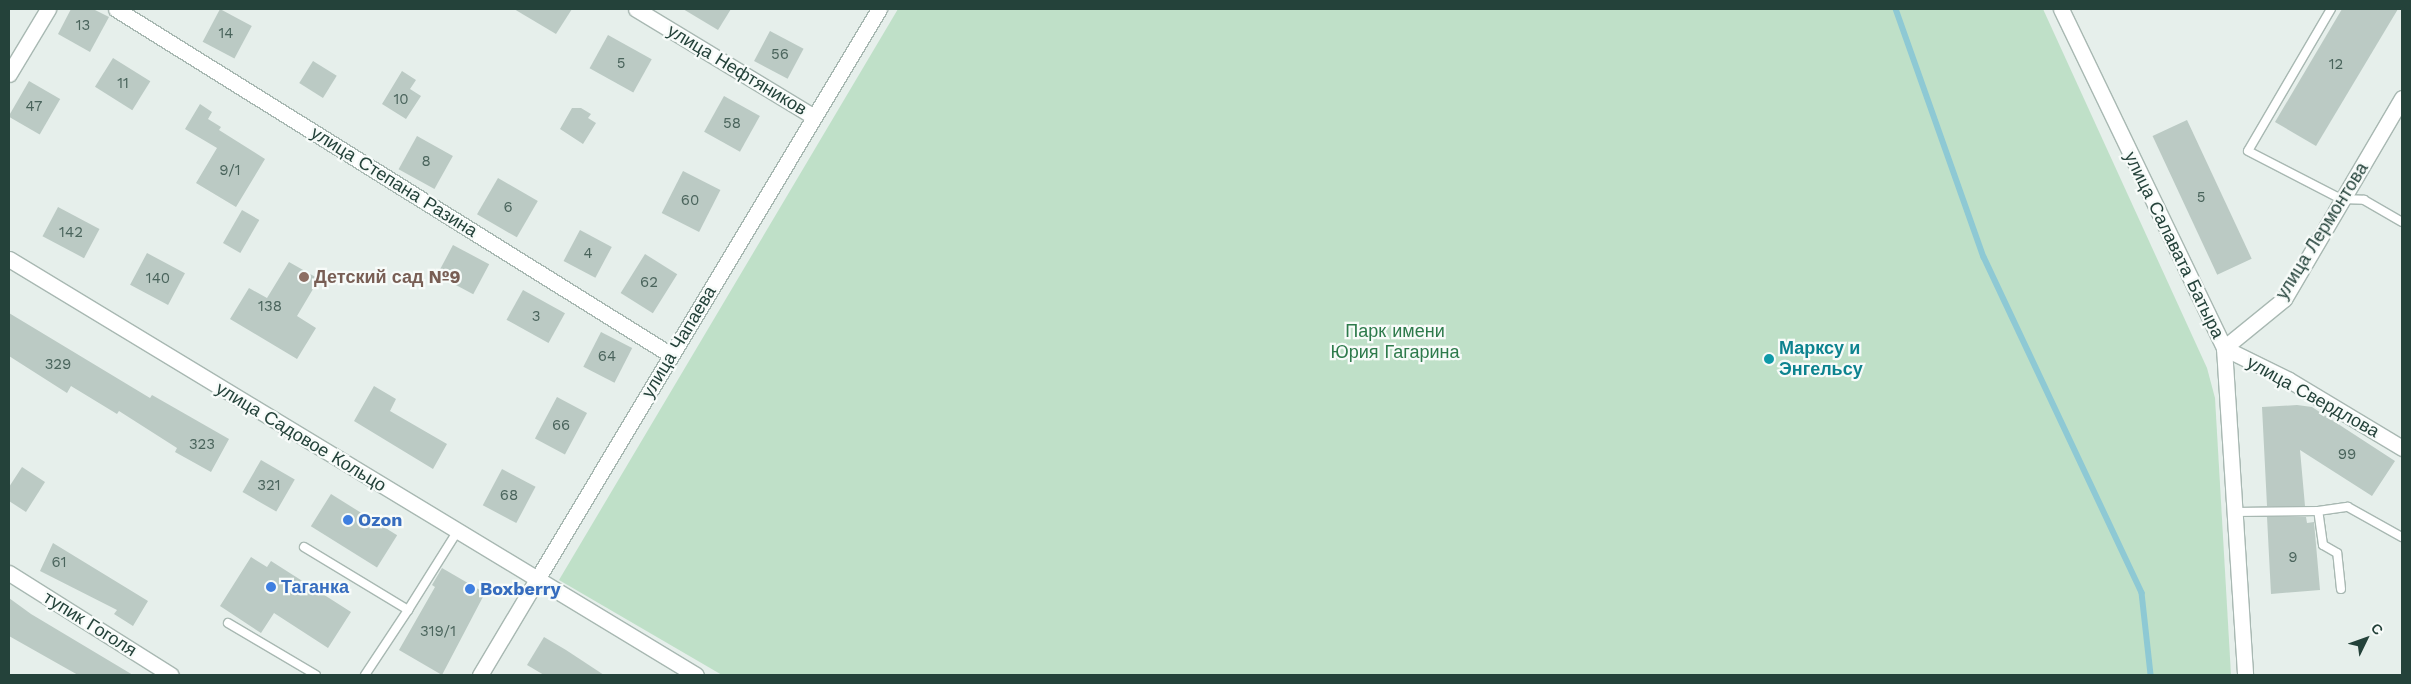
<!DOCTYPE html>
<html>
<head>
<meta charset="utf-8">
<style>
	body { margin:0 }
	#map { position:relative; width:2411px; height:684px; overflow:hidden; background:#e6efeb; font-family:"Work Sans",sans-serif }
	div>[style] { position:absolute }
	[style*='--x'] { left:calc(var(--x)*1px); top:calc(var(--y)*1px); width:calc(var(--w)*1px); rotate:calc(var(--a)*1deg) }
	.green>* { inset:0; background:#bfe0c8 }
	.stream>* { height:5.5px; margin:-2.75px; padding:0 2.75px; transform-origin:2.75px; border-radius:2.75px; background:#8ec9d4 }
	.building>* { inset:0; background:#bbcac4; transform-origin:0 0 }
	.roads { filter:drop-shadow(1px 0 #a8b8b2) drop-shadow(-1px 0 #a8b8b2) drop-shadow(0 1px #a8b8b2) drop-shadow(0 -1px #a8b8b2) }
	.lane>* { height:8px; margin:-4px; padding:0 4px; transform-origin:4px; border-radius:4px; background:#fff }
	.street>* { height:15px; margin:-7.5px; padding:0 7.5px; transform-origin:7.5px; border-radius:7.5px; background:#fff }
	.secondary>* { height:15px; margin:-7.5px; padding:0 7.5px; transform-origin:7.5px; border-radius:7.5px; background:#fff }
	.dots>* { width:14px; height:14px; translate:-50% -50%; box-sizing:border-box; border:2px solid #f7fbf9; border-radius:50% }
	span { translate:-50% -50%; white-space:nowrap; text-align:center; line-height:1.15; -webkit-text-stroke:4.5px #f7fbf9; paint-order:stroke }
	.number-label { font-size:15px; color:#4a645c }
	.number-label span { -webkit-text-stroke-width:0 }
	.street-label { font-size:18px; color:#24423a }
	.education-label { font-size:18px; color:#785e54; font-weight:700 }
	.left { translate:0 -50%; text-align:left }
	.park-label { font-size:18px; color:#2d7a4b }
	.culture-label { font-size:18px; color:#0d838f; font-weight:700 }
	.shop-label { font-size:18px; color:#366cbe; font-weight:700 }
	.frame { position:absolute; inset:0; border:10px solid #24423a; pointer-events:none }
	.north { position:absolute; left:2341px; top:614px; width:50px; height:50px; -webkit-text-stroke:4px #f7fbf9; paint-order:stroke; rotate:48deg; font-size:14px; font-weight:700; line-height:20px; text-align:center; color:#24423a }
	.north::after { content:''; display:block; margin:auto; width:18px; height:22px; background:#24423a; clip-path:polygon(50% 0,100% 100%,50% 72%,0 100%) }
</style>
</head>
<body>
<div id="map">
	<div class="green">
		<i style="clip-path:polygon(898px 9px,2043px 9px,2207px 368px,2215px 398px,2231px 675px,722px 675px,559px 580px)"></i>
	</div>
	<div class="stream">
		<i style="--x:1896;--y:9;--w:263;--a:70.5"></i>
		<i style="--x:1984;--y:257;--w:371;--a:64.8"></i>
		<i style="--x:2142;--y:593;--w:82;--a:83.7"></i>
	</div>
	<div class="building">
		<i style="clip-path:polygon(71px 9px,93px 9px,109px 17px,90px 52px,58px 34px)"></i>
		<i style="left:220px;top:9px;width:36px;height:37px;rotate:28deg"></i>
		<i style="clip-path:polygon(514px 9px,572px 9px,556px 34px)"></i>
		<i style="clip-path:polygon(683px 9px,731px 9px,718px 30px)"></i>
		<i style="clip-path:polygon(2342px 9px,2398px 9px,2316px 146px,2275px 122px)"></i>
		<i style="left:770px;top:31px;width:38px;height:34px;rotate:28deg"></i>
		<i style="left:608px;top:35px;width:50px;height:38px;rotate:29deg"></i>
		<i style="left:113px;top:58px;width:44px;height:34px;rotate:32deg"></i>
		<i style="left:313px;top:61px;width:28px;height:26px;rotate:32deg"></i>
		<i style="clip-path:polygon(402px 71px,416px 80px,410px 89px,421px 96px,406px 119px,382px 104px)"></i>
		<i style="left:29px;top:81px;width:36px;height:41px;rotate:30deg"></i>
		<i style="left:724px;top:96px;width:41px;height:41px;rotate:29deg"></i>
		<i style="clip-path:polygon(200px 104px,212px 112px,208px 119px,221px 127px,219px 130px,265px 159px,236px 207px,196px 183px,217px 148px,185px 129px)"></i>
		<i style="clip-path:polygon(572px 108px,581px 108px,591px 114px,588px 118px,596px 123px,583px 144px,560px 129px)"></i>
		<i style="left:2187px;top:120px;width:153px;height:38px;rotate:65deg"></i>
		<i style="left:417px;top:136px;width:41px;height:38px;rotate:29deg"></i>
		<i style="left:683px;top:171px;width:42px;height:47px;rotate:27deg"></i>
		<i style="left:498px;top:178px;width:46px;height:42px;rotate:30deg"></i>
		<i style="left:58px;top:207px;width:47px;height:33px;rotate:28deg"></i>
		<i style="left:242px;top:210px;width:20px;height:38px;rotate:30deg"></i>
		<i style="left:580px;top:230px;width:36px;height:35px;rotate:28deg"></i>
		<i style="left:453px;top:245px;width:41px;height:34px;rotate:28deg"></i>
		<i style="left:147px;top:253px;width:43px;height:36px;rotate:28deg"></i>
		<i style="left:645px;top:254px;width:38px;height:46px;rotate:32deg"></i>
		<i style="clip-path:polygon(289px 262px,319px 279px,297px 316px,316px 328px,297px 359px,230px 319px,249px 288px,267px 298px)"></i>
		<i style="left:523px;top:290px;width:48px;height:34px;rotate:29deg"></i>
		<i style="clip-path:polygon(9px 313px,150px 398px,152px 395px,229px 439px,211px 472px,175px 452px,177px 448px,119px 411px,117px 414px,71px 386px,67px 393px,9px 356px)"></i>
		<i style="left:601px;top:332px;width:35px;height:39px;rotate:27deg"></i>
		<i style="clip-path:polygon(374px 386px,396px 399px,390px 411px,447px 444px,433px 469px,354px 421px)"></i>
		<i style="left:557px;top:397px;width:34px;height:47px;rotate:28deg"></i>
		<i style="clip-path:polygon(2297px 405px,2312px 407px,2395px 461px,2372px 496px,2300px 450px,2305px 506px,2267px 506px,2262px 407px)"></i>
		<i style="left:261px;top:460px;width:39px;height:37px;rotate:30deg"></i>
		<i style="clip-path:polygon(22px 467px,45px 482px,26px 512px,9px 501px,9px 487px)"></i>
		<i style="left:502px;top:469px;width:38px;height:41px;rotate:28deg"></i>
		<i style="left:331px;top:494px;width:78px;height:38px;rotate:32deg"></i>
		<i style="clip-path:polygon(2267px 517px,2306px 517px,2307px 523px,2314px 522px,2320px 590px,2271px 594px)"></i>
		<i style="clip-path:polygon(53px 543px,148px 601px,133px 626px,114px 614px,117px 610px,40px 571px)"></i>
		<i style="clip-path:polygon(251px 557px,267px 567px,271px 561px,351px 612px,328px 648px,274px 613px,261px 633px,220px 606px)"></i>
		<i style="clip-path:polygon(442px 568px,485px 593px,442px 675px,399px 650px,435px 587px,432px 585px)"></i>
		<i style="clip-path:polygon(9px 598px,31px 614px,133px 675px,78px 675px,9px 636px)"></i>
		<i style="clip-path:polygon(544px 637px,566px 650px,604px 675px,544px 675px,527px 665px)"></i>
	</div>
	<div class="roads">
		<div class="lane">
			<i style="--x:2331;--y:9;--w:164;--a:120.3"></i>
			<i style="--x:2248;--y:151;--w:105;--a:27.3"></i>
			<i style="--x:2341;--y:199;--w:23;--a:2"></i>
			<i style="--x:2364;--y:200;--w:44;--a:30.1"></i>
			<i style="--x:2235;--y:512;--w:83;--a:-0.7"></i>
			<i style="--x:304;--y:547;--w:122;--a:31.2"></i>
			<i style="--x:408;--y:610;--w:92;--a:-57.9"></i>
			<i style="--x:2341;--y:589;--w:36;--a:-96"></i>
			<i style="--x:2337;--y:553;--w:16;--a:-150"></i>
			<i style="--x:2323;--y:545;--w:34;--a:-98"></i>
			<i style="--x:2318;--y:511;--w:30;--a:-8"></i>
			<i style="--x:2348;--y:507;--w:62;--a:29.1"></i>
			<i style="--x:228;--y:623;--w:102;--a:30.6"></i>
			<i style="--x:365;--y:675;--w:78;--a:-56.5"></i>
		</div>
		<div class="street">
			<i style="--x:116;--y:9;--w:654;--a:31.94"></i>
			<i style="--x:636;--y:9;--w:207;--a:31.2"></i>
			<i style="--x:9;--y:74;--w:76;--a:-59"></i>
			<i style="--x:9;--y:573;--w:191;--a:32.2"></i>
			<i style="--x:480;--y:675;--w:109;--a:-59.2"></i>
		</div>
		<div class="secondary">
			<i style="--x:2061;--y:9;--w:376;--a:64.3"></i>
			<i style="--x:2224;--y:348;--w:328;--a:86.3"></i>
			<i style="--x:2402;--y:98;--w:233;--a:120.4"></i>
			<i style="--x:2284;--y:299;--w:77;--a:140.8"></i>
			<i style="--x:2224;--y:348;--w:72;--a:26.2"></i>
			<i style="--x:2289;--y:380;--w:132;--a:31"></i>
			<i style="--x:9;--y:259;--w:803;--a:31.2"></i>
			<i style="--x:536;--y:581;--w:667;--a:-59.05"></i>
		</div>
	</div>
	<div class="dots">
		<i style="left:304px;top:277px;background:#8d6e63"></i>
		<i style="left:1769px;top:359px;background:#0f9aa8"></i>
		<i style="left:348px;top:520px;background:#3f7fe0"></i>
		<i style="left:271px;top:587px;background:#3f7fe0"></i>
		<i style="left:470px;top:589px;background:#3f7fe0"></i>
	</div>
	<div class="number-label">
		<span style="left:83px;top:26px">13</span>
		<span style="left:226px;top:34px">14</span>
		<span style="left:780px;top:55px">56</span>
		<span style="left:621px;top:64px">5</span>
		<span style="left:2336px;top:65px">12</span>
		<span style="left:123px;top:84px">11</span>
		<span style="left:401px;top:100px">10</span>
		<span style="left:34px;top:107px">47</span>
		<span style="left:732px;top:124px">58</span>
		<span style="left:426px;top:162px">8</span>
		<span style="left:230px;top:171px">9/1</span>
		<span style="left:2201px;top:198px">5</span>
		<span style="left:690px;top:201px">60</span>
		<span style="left:508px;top:208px">6</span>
		<span style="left:71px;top:233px">142</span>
		<span style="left:588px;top:254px">4</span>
		<span style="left:158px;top:279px">140</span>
		<span style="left:649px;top:283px">62</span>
		<span style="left:270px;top:307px">138</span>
		<span style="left:536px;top:317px">3</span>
		<span style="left:607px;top:357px">64</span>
		<span style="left:58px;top:365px">329</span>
		<span style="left:561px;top:426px">66</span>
		<span style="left:202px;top:445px">323</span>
		<span style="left:2347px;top:455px">99</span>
		<span style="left:269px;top:486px">321</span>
		<span style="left:509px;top:496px">68</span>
		<span style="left:2293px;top:558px">9</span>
		<span style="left:59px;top:563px">61</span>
		<span style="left:438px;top:632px">319/1</span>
	</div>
	<div class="street-label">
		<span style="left:737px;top:70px;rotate:31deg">улица Нефтяников</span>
		<span style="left:394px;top:182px;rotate:32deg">улица Степана Разина</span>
		<span style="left:2322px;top:231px;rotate:-58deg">улица Лермонтова</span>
		<span style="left:2174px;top:245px;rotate:64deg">улица Салавата Батыра</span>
		<span style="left:679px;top:342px;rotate:-59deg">улица Чапаева</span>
		<span style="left:2313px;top:397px;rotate:29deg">улица Свердлова</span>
		<span style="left:301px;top:437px;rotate:31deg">улица Садовое Кольцо</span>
		<span style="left:90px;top:624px;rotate:32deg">тупик Гоголя</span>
	</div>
	<div class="education-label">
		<span class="left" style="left:314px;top:277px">Детский сад №9</span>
	</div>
	<div class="park-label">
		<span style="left:1395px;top:342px">Парк имени<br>Юрия Гагарина</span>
	</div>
	<div class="culture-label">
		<span class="left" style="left:1779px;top:359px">Марксу и<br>Энгельсу</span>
	</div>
	<div class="shop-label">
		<span class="left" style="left:358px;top:520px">Ozon</span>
		<span class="left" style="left:281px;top:587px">Таганка</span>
		<span class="left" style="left:480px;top:589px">Boxberry</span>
	</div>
	<div class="frame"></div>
	<div class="north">С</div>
</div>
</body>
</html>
